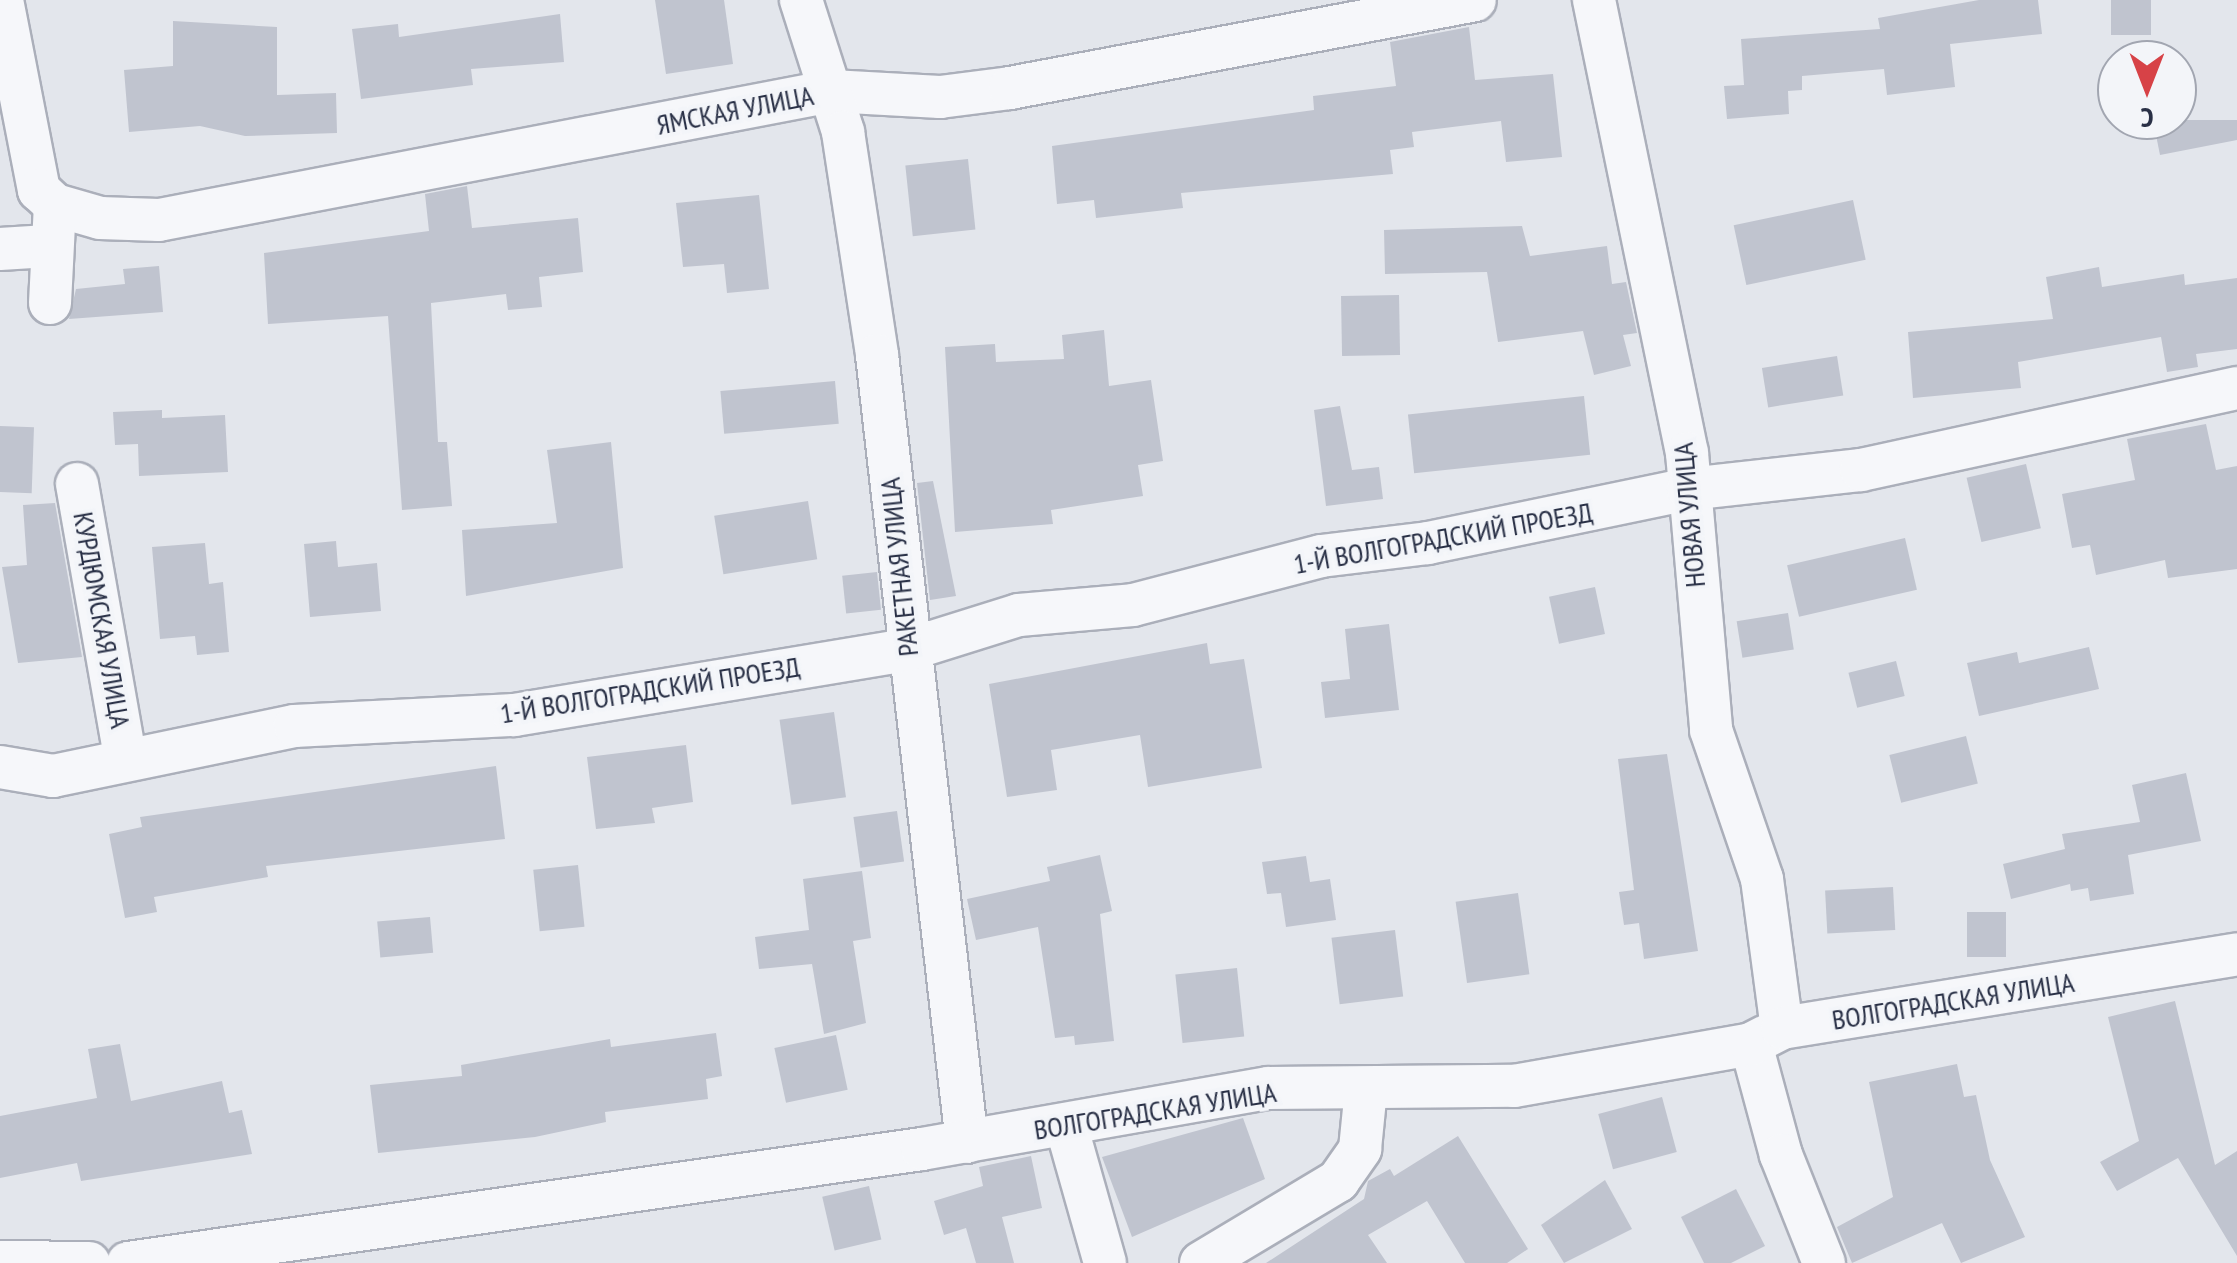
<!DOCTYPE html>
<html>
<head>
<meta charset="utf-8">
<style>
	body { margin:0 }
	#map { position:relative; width:2237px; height:1263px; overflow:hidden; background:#e3e6ec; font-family:"PT Sans Narrow",sans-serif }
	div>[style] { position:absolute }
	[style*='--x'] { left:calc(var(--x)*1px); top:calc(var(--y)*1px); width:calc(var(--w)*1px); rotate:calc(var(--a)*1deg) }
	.building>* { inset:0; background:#c0c4cf; transform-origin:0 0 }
	.roads { filter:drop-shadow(2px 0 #abafba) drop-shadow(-2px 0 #abafba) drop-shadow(0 2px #abafba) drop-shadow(0 -2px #abafba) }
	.minor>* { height:42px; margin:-21px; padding:0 21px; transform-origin:21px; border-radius:21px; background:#f6f7fa }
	span { translate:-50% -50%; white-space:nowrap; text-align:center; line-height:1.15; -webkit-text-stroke:8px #f3f5f9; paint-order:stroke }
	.street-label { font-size:28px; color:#293046 }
	.north { position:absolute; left:2097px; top:40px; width:100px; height:100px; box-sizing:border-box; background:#f3f5f9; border:2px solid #a2a6b1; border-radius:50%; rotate:180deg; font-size:28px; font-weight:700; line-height:40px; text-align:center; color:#293046 }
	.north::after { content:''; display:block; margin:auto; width:35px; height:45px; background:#d74247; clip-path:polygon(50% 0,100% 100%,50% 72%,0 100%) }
</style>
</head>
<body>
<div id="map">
	<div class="building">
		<i style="clip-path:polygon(655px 0,724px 0,733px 64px,666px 74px)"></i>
		<i style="clip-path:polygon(1979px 0,2038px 0,2042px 34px,1950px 44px,1955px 87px,1887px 95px,1884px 69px,1802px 76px,1802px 90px,1788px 91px,1789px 114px,1727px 119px,1724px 86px,1744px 85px,1741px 39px,1880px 29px,1878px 18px)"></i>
		<i style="left:2111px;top:0;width:40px;height:35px"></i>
		<i style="clip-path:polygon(560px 14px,564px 62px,471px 69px,473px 85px,361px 99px,352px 29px,398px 24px,399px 37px)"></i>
		<i style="clip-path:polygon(173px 21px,277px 27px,277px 95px,336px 93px,337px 133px,245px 136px,200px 126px,129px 132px,124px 70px,173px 66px)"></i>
		<i style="clip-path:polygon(1469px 27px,1475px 80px,1553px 74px,1562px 157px,1506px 162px,1501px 121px,1412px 132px,1414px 147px,1390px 150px,1393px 174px,1181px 193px,1183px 208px,1096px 218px,1094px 200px,1057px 204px,1052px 146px,1314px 110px,1313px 96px,1396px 86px,1390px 42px)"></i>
		<i style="clip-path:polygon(2153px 120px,2237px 120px,2237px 140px,2160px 155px)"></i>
		<i style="left:968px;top:159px;width:71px;height:63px;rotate:84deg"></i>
		<i style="clip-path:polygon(467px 186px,472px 228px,578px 218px,583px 272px,539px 277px,542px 307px,508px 310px,506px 294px,431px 303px,438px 442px,447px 442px,452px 506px,402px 510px,388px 316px,268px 324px,264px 253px,429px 231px,425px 194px)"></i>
		<i style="clip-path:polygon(759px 195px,769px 289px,727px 293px,724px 264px,683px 267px,676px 203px)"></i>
		<i style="left:1853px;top:200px;width:61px;height:122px;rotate:78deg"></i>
		<i style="clip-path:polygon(1522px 226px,1530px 256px,1607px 246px,1612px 284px,1626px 282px,1637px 333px,1623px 335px,1631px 366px,1594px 375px,1583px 331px,1498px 342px,1487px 272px,1385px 274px,1384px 230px)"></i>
		<i style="clip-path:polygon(159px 266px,163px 312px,69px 319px,76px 289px,125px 284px,123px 269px)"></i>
		<i style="clip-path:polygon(2099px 267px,2102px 287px,2184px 274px,2185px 285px,2237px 278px,2237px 349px,2196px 354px,2198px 367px,2167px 372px,2161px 337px,2018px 362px,2021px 388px,1913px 398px,1908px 332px,2053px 319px,2046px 277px)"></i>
		<i style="left:1399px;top:295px;width:60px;height:58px;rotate:89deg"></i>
		<i style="clip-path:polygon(1104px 330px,1109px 386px,1151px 380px,1163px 461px,1138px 465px,1143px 496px,1051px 510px,1053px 524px,955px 532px,945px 347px,995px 344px,996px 362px,1064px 359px,1062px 335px)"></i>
		<i style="left:1837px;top:356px;width:40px;height:76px;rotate:81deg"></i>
		<i style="left:835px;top:381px;width:43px;height:115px;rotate:85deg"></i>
		<i style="left:1584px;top:396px;width:59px;height:177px;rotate:84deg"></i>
		<i style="clip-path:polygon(1340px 406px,1352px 470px,1379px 467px,1383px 499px,1326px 506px,1314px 410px)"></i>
		<i style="clip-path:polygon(162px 410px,162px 418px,225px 415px,228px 472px,139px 476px,138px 444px,115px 445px,113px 412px)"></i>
		<i style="clip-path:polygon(2206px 424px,2216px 470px,2237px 466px,2237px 569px,2168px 578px,2165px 560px,2096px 575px,2090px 545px,2072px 548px,2062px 494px,2135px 480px,2127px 439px)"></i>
		<i style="left:0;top:426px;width:34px;height:66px;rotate:2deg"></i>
		<i style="clip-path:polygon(611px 442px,623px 568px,466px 596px,462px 530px,557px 523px,547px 450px)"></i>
		<i style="left:2026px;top:464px;width:66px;height:61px;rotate:77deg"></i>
		<i style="clip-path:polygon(933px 481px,956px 596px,930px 600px,917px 483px)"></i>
		<i style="left:808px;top:501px;width:59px;height:95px;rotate:81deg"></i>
		<i style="clip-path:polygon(55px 503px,82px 657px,18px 663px,2px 567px,27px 565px,23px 505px)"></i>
		<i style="left:1905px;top:538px;width:53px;height:121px;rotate:77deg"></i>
		<i style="clip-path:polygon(336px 541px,338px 567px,377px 563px,381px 611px,310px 617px,304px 544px)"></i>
		<i style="clip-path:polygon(205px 543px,209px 584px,223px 582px,229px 652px,197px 655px,195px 636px,160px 639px,152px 547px)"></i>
		<i style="left:877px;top:572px;width:38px;height:35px;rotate:84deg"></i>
		<i style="left:1595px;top:587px;width:48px;height:47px;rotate:78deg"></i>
		<i style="left:1788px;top:613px;width:37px;height:52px;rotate:81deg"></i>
		<i style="clip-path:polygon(1389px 624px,1399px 710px,1325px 718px,1321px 682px,1350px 679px,1345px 629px)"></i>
		<i style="clip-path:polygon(1207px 643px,1210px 664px,1244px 659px,1262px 768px,1148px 787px,1140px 735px,1051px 750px,1057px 790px,1007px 797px,989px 684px)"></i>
		<i style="clip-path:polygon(2089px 647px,2099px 689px,1979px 716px,1967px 663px,2017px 652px,2019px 663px)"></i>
		<i style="left:1896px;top:661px;width:36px;height:49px;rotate:76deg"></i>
		<i style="left:834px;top:712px;width:86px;height:55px;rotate:82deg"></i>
		<i style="left:1966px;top:736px;width:49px;height:79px;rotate:76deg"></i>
		<i style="clip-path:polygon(686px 745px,693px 802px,652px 808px,655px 823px,596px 829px,587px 757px)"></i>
		<i style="clip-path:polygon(1667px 754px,1698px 951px,1644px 959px,1639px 923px,1624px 925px,1619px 892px,1634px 890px,1618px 759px)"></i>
		<i style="clip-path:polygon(496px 766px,505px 839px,266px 866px,268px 877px,154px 897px,157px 912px,125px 918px,109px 834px,142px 827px,140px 817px)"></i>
		<i style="clip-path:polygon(2186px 773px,2201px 841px,2128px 855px,2134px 894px,2090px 901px,2088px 888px,2071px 891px,2070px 884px,2011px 899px,2003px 864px,2065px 849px,2062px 834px,2140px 822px,2132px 785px)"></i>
		<i style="left:897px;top:811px;width:51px;height:44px;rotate:82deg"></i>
		<i style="clip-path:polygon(1100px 855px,1112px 911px,1100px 914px,1114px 1041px,1075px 1045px,1074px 1036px,1055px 1038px,1038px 927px,976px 940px,967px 899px,1050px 881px,1047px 867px)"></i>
		<i style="clip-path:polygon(1306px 856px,1310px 882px,1330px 879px,1336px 920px,1286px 927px,1281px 893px,1267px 894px,1262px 862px)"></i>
		<i style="left:578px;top:865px;width:62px;height:45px;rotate:84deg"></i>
		<i style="clip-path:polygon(862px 871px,871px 938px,853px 941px,866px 1023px,824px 1034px,812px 964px,759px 969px,755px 937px,809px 930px,803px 879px)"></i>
		<i style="left:1893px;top:887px;width:43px;height:68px;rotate:87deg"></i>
		<i style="left:1518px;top:893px;width:82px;height:63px;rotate:82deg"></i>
		<i style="left:1967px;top:912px;width:39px;height:45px"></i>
		<i style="left:430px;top:917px;width:36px;height:53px;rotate:85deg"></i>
		<i style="left:1395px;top:930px;width:67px;height:64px;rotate:83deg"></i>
		<i style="left:1237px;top:968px;width:69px;height:62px;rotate:84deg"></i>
		<i style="clip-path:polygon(2175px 1001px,2215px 1165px,2237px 1151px,2237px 1256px,2178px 1158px,2117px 1191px,2100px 1162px,2139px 1141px,2108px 1017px)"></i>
		<i style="clip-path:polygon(716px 1033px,722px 1076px,706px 1079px,708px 1099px,605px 1112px,606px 1122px,535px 1137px,378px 1153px,370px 1085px,462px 1076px,461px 1065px,610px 1039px,611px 1047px)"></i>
		<i style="left:836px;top:1035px;width:56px;height:63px;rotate:78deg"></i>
		<i style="clip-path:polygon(120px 1044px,131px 1101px,222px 1081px,229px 1113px,242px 1110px,252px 1154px,81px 1181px,77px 1163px,0 1178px,0 1116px,97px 1098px,88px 1049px)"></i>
		<i style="clip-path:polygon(1957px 1064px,1964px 1097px,1976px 1095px,1990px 1160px,2025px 1237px,1961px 1263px,1942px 1223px,1852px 1263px,1837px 1227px,1893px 1197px,1869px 1082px)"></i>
		<i style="left:1662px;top:1097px;width:57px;height:66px;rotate:75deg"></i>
		<i style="clip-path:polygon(1243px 1118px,1265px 1179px,1132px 1237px,1102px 1157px)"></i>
		<i style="clip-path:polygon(1458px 1136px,1528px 1249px,1507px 1263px,1465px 1263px,1427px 1201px,1368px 1235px,1387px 1263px,1266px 1263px,1364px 1199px,1368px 1181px,1390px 1169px,1394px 1176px)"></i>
		<i style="clip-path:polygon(1031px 1156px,1042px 1208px,1002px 1217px,1014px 1263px,976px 1263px,966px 1228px,944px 1235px,934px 1201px,983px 1186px,979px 1167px)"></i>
		<i style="clip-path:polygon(1605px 1180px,1632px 1229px,1564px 1263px,1541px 1225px)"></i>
		<i style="left:869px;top:1186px;width:55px;height:48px;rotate:77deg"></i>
		<i style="clip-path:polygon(1736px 1189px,1765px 1246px,1731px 1263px,1704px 1263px,1681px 1217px)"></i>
	</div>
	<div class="roads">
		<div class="minor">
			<i style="--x:2;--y:0;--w:194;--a:79"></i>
			<i style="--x:39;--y:190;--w:22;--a:43"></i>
			<i style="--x:55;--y:205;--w:47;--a:16.1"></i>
			<i style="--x:100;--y:218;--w:59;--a:1.9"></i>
			<i style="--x:159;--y:220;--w:684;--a:-10.87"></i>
			<i style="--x:831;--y:91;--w:109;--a:3.2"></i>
			<i style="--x:940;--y:97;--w:71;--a:-7.3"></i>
			<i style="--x:1010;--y:88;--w:473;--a:-10.7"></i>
			<i style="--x:801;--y:0;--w:139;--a:72.3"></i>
			<i style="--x:843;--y:132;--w:226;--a:81.3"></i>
			<i style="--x:877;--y:355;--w:792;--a:83.48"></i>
			<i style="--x:1594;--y:0;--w:462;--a:78.4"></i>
			<i style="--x:1687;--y:453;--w:278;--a:85"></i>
			<i style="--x:1711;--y:730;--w:157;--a:71.1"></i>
			<i style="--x:1762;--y:879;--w:150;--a:82.4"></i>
			<i style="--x:0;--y:249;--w:48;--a:-3.6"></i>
			<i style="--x:50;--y:303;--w:98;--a:-87.1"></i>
			<i style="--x:77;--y:484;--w:276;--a:80"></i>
			<i style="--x:0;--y:767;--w:54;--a:9.6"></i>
			<i style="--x:53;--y:776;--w:247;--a:-11.7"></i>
			<i style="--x:295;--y:726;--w:219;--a:-2.9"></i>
			<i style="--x:514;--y:715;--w:398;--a:-9.4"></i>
			<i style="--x:907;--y:650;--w:117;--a:-17.4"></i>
			<i style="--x:1019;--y:615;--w:114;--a:-5"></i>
			<i style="--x:1133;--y:605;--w:194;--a:-14.6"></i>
			<i style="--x:1321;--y:556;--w:108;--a:-6.9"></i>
			<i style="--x:1428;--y:543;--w:266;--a:-11.7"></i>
			<i style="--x:1688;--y:489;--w:174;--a:-6.3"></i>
			<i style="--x:1861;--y:470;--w:385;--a:-12.3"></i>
			<i style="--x:1751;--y:1044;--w:115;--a:74.9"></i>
			<i style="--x:1781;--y:1155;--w:116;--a:68.3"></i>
			<i style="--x:1066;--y:1125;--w:143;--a:74.2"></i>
			<i style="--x:0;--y:1262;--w:89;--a:0.6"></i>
			<i style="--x:128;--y:1263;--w:802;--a:-8.17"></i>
			<i style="--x:922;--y:1149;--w:351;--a:-10"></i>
			<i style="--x:1268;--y:1088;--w:246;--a:-0.5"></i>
			<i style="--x:1514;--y:1086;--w:241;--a:-10"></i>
			<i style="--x:1751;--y:1044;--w:35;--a:-27"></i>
			<i style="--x:1782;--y:1028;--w:461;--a:-9.2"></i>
			<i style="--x:1201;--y:1263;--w:160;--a:-30.9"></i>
			<i style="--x:1338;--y:1181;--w:39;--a:-55"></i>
			<i style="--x:1360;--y:1149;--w:60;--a:-84.3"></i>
		</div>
	</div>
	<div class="street-label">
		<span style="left:735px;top:110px;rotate:-11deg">ЯМСКАЯ УЛИЦА</span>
		<span style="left:1689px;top:515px;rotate:-95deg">НОВАЯ УЛИЦА</span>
		<span style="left:1443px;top:538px;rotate:-10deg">1-Й ВОЛГОГРАДСКИЙ ПРОЕЗД</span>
		<span style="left:899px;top:567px;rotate:-96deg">РАКЕТНАЯ УЛИЦА</span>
		<span style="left:102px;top:620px;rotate:80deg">КУРДЮМСКАЯ УЛИЦА</span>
		<span style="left:650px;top:690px;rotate:-9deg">1-Й ВОЛГОГРАДСКИЙ ПРОЕЗД</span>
		<span style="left:1953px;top:1001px;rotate:-9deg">ВОЛГОГРАДСКАЯ УЛИЦА</span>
		<span style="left:1155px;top:1111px;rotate:-9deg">ВОЛГОГРАДСКАЯ УЛИЦА</span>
	</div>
	<div class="north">С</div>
</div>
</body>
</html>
